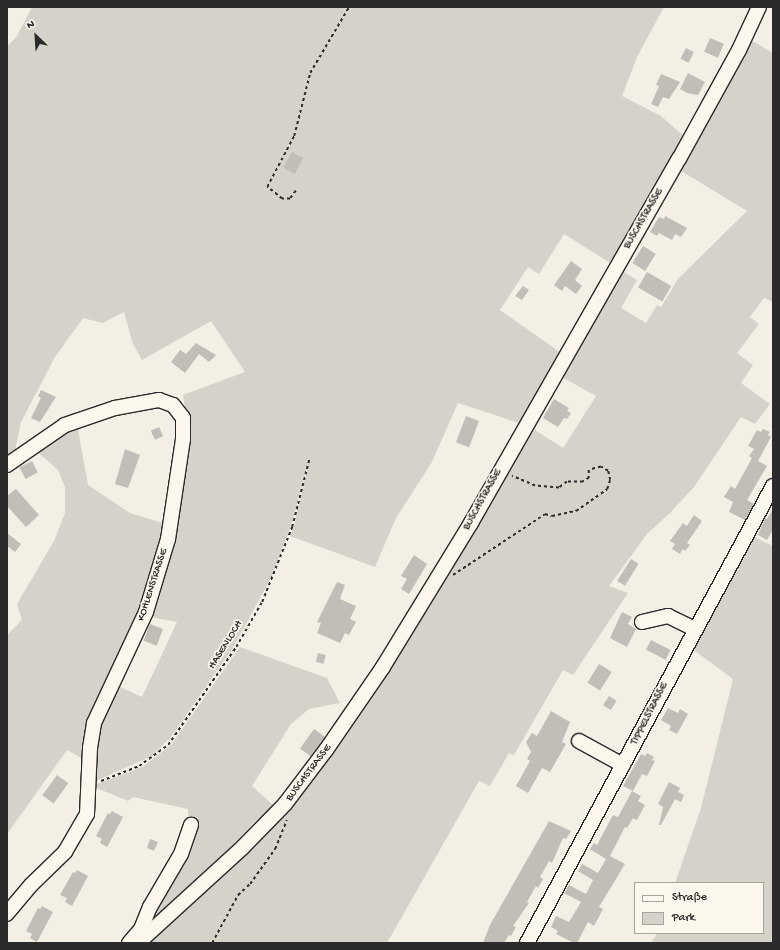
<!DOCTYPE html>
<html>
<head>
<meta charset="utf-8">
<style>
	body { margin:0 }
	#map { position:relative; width:780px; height:950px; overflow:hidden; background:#f3efe4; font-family:"Gochi Hand",sans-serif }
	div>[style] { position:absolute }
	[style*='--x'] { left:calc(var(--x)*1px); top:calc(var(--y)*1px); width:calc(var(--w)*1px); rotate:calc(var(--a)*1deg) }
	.green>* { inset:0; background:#d5d2c9 }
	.building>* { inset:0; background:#c0beb6; transform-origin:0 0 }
	.path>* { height:1.5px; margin-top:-0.75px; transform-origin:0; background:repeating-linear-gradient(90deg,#2b2b2b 0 3px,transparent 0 6px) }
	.roads { filter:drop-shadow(1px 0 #2b2b2b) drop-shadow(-1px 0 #2b2b2b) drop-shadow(0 1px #2b2b2b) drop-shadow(0 -1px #2b2b2b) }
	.minor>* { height:14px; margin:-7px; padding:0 7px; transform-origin:7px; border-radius:7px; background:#fbf7ec }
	span { translate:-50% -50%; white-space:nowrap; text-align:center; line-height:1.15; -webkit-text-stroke:3.5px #fbf7ec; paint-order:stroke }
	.street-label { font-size:11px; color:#2b2b2b }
	.frame { position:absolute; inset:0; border:8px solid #2b2b2b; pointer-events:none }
	.legend { position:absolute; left:634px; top:882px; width:130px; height:52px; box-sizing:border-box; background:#fbf7ec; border:1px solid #a8a59f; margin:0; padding:5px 7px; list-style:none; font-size:12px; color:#2b2b2b }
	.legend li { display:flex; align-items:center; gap:8px; height:20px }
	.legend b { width:20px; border:1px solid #a8a59f }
	.north { position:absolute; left:16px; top:16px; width:40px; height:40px; -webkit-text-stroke:3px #fbf7ec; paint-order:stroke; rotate:335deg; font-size:11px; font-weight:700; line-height:16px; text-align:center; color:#2b2b2b }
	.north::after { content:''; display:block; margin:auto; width:14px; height:18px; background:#2b2b2b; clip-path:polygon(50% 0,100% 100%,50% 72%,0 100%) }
</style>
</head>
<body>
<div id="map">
	<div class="green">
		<i style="clip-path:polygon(32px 7px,664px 7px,637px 57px,622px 96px,661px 116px,687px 139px,615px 266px,564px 234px,539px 274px,528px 267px,500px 310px,564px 355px,522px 424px,458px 403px,432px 462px,396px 518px,375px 567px,290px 536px,294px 526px,310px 457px,291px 526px,271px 578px,234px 646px,171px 737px,152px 756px,91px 783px,91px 748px,116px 685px,142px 697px,177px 622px,146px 616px,187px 421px,183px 395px,245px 372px,211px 321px,142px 360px,133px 344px,124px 312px,103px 323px,83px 318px,55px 357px,21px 422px,14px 455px,7px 462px,7px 47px,17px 36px)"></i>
		<i style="clip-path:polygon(749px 39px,773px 53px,773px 302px,764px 298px,750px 317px,759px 324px,737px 353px,753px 365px,741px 383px,770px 404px,755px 424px,741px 417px,694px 487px,671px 512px,647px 534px,609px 586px,628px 593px,573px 675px,563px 670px,514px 755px,509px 753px,490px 786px,479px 781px,387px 943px,130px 943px,301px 789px,346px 727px,376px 690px,527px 425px,563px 448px,596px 396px,558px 375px,619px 269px,637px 280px,621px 308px,646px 323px,657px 305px,661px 307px,678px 279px,747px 211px,678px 169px,721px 97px)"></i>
		<i style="clip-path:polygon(77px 424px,88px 485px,130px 513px,166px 524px,151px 589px,98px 712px,89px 762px,67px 750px,7px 834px,7px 635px,22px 620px,17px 604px,54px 541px,65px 513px,65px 487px,58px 470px,34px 449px)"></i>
		<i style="clip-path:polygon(750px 535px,773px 546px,773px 943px,651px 943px,657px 933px,763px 933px,763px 883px,675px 883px,701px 808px,733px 679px,691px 648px)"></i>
		<i style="clip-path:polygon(240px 647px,327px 678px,340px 703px,309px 709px,291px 724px,252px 786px,274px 806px,253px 823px,200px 889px,123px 943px,139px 918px,154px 883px,189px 856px,188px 809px,133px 797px,128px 801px,92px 786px,142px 767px,171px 745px)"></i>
	</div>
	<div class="building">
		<i style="left:710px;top:38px;width:15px;height:15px;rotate:23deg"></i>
		<i style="left:686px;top:48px;width:9px;height:12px;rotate:27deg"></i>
		<i style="clip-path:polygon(688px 73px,705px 82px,698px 95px,687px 93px,680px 89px)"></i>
		<i style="clip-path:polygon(661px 74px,680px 82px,669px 99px,663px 97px,658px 107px,651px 104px,659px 86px,656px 85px)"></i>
		<i style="left:292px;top:152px;width:13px;height:18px;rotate:29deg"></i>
		<i style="clip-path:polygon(665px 216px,687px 228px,681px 237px,675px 234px,672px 240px,659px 233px,657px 236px,650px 232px,659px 217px,664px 219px)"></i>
		<i style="left:643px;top:246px;width:15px;height:20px;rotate:32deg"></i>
		<i style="clip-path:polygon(571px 261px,582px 269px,575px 280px,582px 286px,576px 294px,565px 286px,562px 291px,554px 285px)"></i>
		<i style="left:647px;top:272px;width:28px;height:18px;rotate:30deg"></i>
		<i style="clip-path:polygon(523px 286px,529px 290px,522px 300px,515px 296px)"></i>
		<i style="clip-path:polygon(196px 343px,216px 355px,209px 362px,199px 354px,185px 373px,171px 362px,180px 350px,186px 354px)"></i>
		<i style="clip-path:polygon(41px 390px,56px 397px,40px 422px,31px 418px,41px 398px,38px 396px)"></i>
		<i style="clip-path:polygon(554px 399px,569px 408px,567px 411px,571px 413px,567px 419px,564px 418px,558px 427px,543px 418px)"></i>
		<i style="left:466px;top:416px;width:14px;height:28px;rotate:21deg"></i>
		<i style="left:159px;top:427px;width:10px;height:9px;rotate:66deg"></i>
		<i style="clip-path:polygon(763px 429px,770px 432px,768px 435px,771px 437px,758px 461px,767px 466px,747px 500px,754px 504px,745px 520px,729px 512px,733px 502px,724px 497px,731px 486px,735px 489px,752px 458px,749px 456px,754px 449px,748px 446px,757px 430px,761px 432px)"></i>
		<i style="clip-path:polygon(125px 449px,140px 455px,128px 488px,115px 484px)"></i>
		<i style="left:32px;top:461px;width:13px;height:14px;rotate:63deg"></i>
		<i style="clip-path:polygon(16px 489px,39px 515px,26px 527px,7px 506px,7px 496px)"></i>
		<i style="clip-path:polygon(773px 509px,773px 530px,767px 540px,758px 535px,765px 518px,767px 519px)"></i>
		<i style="clip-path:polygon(694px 515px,702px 521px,687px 543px,690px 545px,685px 551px,683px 549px,680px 554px,672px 549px,675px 544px,670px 541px,683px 523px,687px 526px)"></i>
		<i style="clip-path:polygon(7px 533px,21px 544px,15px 552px,7px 546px)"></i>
		<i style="clip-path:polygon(414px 555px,427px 564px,409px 594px,401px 589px,407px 579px,401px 576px)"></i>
		<i style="left:631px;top:559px;width:9px;height:26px;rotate:32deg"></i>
		<i style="clip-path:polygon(337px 582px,345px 585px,340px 599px,356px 606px,350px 619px,356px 622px,349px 635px,345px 633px,340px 643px,317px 633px,321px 623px,317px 622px)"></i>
		<i style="clip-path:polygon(622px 612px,632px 617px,628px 624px,636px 629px,627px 647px,610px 638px)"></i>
		<i style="left:150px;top:624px;width:14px;height:18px;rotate:21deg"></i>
		<i style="left:651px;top:640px;width:22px;height:11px;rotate:27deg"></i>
		<i style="left:318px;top:653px;width:8px;height:9px;rotate:14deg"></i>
		<i style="left:599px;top:664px;width:15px;height:22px;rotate:32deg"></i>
		<i style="left:609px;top:696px;width:9px;height:11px;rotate:32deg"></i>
		<i style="clip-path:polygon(668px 708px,678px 713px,680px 709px,688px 714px,677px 734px,669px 730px,671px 726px,661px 720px)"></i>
		<i style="clip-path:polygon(551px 711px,570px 722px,562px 742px,566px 744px,550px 772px,542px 768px,528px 793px,516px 786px,530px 761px,527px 759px,531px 752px,526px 742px,532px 733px,537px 736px)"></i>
		<i style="left:314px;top:729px;width:14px;height:24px;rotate:36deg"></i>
		<i style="clip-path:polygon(647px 753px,654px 757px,652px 760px,655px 761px,647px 776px,642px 774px,633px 791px,623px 786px,641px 754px,645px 756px)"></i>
		<i style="left:57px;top:775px;width:14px;height:25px;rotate:36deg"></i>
		<i style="clip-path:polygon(669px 782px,680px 788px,678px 792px,684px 795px,681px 802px,675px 799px,661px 825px,659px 825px,663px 807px,658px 804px)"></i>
		<i style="clip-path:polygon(632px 791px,641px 796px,638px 801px,645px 805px,637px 820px,633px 818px,627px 828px,625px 827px,610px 856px,625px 864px,599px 907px,603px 909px,594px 926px,588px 922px,577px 943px,574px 943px,556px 934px,558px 931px,551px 927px,556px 916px,569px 922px,581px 902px,564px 893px,569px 885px,586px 894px,593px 880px,578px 871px,582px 864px,598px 873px,606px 859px,590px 849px,594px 843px,597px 845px,613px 815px,618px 817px)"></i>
		<i style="clip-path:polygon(112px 811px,123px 817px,107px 847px,100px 843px,102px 839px,96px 836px,108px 813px,110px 814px)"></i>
		<i style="clip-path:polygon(549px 821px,571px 831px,566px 839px,563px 838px,552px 863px,549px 861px,540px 877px,543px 879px,538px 888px,536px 886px,527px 902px,529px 903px,513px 926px,516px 927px,511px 936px,509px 935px,504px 943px,483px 943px,490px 925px)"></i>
		<i style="clip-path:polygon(150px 839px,158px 842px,154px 851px,147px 848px)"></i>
		<i style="clip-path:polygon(77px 870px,88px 876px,72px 906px,65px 902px,67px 898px,60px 895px,73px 872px,75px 873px)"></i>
		<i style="clip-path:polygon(42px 906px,53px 912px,37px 942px,30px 938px,32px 934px,26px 931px,38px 908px,40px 909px)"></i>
	</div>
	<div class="path">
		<i style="--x:296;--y:191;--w:10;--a:127"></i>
		<i style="--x:290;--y:199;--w:8;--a:180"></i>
		<i style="--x:282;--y:199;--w:19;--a:-141"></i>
		<i style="--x:267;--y:187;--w:58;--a:-62.1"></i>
		<i style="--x:294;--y:136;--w:65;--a:-75.7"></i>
		<i style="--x:310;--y:73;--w:77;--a:-59.4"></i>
		<i style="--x:453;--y:575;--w:110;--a:-33.5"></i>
		<i style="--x:545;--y:514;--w:7;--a:16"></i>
		<i style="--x:552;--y:516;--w:25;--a:-12"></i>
		<i style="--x:576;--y:511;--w:38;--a:-35"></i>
		<i style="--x:607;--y:489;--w:9;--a:-72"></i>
		<i style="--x:610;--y:480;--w:9;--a:-103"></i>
		<i style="--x:608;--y:471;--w:8;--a:-150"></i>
		<i style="--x:601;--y:467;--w:12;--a:166"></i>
		<i style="--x:589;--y:470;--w:8;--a:90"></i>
		<i style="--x:589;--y:478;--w:7;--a:146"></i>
		<i style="--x:583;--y:482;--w:16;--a:180"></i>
		<i style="--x:567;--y:482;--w:10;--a:143"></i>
		<i style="--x:559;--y:488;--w:24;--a:-175"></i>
		<i style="--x:535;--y:486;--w:25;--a:-157"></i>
		<i style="--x:101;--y:781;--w:41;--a:-21.5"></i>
		<i style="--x:139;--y:766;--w:36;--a:-36"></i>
		<i style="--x:168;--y:745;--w:119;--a:-55.2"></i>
		<i style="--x:236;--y:647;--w:52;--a:-60"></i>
		<i style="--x:262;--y:602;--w:81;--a:-68.2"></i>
		<i style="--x:292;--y:527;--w:69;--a:-75.8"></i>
		<i style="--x:212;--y:943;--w:55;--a:-61.6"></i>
		<i style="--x:238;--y:895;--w:16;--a:-43"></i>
		<i style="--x:250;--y:884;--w:43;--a:-54.5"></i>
		<i style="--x:275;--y:849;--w:31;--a:-68"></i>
	</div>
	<div class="roads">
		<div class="minor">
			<i style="--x:7;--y:465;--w:70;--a:-34.6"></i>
			<i style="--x:65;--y:425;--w:53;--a:-18.8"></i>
			<i style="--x:115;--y:408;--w:45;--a:-10.3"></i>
			<i style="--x:159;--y:400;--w:15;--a:20"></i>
			<i style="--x:173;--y:405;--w:16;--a:52"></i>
			<i style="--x:183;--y:418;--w:21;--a:90"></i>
			<i style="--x:183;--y:439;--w:101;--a:98.5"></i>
			<i style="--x:168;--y:539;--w:76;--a:106.8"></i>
			<i style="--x:146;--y:612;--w:123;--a:115.1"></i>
			<i style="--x:94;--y:723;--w:25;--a:99"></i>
			<i style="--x:90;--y:748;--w:66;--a:92.6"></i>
			<i style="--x:87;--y:814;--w:44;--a:120.1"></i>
			<i style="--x:65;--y:852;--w:47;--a:135.9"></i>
			<i style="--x:31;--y:885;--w:38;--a:130"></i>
			<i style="--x:642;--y:622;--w:27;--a:-13"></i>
			<i style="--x:668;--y:616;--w:30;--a:26"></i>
			<i style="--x:579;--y:741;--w:50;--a:28.6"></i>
			<i style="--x:129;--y:943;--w:18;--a:-49"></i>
			<i style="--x:141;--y:929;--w:24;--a:-68"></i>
			<i style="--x:150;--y:907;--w:61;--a:-59.7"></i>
			<i style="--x:181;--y:854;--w:31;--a:-71"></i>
			<i style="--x:138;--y:943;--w:142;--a:-42.4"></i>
			<i style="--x:243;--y:847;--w:60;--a:-45.7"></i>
			<i style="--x:285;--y:804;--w:68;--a:-52.8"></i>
			<i style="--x:326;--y:750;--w:101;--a:-55.5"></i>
			<i style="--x:383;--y:667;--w:169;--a:-58.6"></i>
			<i style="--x:471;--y:523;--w:419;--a:-60.3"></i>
			<i style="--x:679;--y:159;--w:124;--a:-61.2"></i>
			<i style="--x:739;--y:50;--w:47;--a:-65.1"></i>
			<i style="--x:527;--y:943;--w:519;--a:-61.71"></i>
		</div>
	</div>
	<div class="street-label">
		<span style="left:644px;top:219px;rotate:-60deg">BUSCHSTRASSE</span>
		<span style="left:483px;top:500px;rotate:-61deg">BUSCHSTRASSE</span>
		<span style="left:153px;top:585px;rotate:-72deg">KOHLENSTRASSE</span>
		<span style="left:226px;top:645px;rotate:-58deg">HASENLOCH</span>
		<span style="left:650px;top:714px;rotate:-63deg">TIPPELSTRASSE</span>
		<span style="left:309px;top:773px;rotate:-53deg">BUSCHSTRASSE</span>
	</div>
	<div class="frame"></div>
	<ul class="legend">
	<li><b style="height:5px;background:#fbf7ec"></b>Straße</li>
	<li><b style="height:11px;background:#d5d2c9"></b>Park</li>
	</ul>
	<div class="north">N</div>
</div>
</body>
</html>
